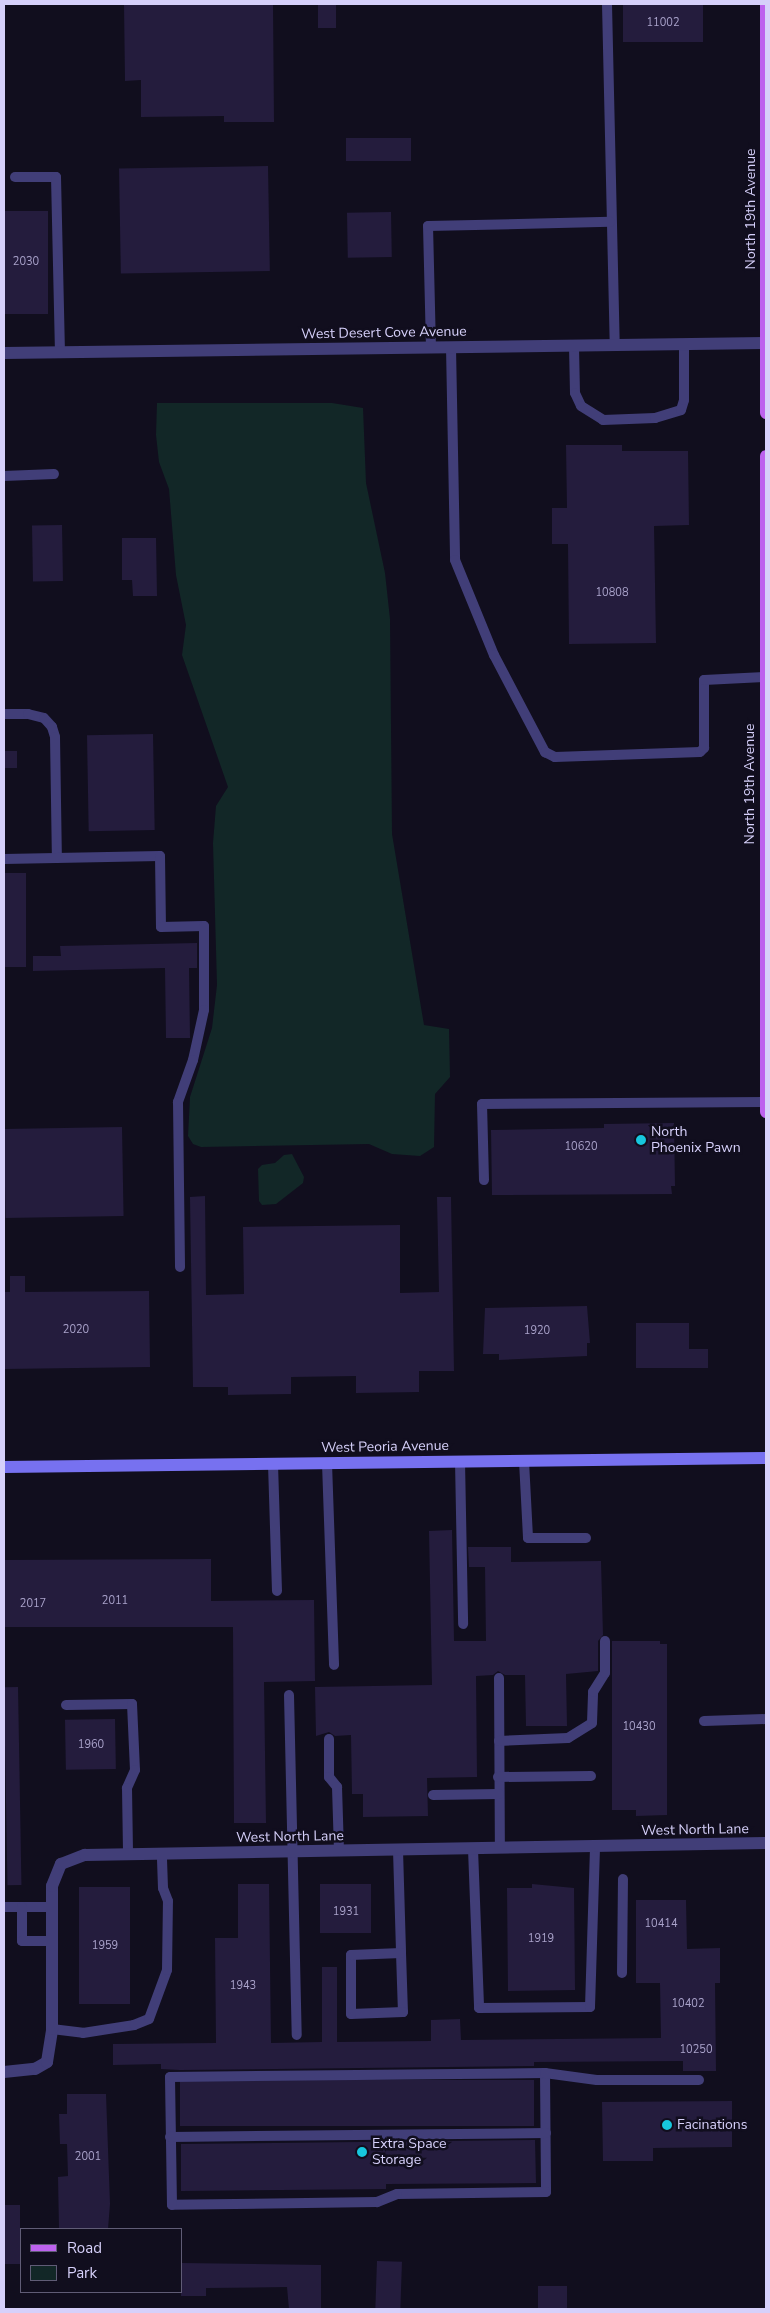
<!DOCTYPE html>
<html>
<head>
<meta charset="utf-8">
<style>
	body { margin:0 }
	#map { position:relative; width:770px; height:2313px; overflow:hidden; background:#110e1e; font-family:"Nunito Sans",sans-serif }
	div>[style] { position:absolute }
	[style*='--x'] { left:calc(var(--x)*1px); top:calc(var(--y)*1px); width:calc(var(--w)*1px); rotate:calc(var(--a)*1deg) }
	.green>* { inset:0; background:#122727 }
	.building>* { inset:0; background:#241c3d; transform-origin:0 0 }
	.service>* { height:10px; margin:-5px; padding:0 5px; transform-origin:5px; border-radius:5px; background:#413e78 }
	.minor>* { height:12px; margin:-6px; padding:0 6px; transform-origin:6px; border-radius:6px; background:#413e78 }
	.secondary>* { height:12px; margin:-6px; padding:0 6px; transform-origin:6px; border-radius:6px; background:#7771f0 }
	.primary>* { height:12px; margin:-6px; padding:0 6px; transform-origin:6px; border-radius:6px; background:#bd62ee }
	.dots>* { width:14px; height:14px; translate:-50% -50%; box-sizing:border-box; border:2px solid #110e1e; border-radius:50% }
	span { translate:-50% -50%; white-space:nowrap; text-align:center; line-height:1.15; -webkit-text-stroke:5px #110e1e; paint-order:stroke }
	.number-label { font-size:11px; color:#aaa3cb }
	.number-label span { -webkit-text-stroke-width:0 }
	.street-label { font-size:14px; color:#d6d0fa }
	.poi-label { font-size:14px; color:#d6d0fa }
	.left { translate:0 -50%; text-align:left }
	.frame { position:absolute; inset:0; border:5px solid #d6d0fa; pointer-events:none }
	.legend { position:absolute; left:20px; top:2228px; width:162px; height:65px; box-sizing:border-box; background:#110e1e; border:1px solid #605c76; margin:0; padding:6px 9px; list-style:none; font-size:15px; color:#d6d0fa }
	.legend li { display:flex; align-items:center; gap:10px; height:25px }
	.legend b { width:25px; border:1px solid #605c76 }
</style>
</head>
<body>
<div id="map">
	<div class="green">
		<i style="clip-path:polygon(157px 403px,332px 403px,363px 408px,366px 483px,385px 573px,390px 619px,392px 834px,424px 1025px,449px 1029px,450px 1077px,435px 1094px,434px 1147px,420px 1156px,392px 1154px,369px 1144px,201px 1147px,193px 1144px,188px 1136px,190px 1097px,212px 1028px,217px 985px,213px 843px,216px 806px,228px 787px,182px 655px,186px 625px,176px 575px,169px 489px,159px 462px,156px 435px)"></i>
		<i style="clip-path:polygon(292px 1154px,304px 1177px,303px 1183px,276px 1204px,262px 1205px,259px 1201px,258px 1169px,262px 1165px,275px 1163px,284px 1155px)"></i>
	</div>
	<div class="building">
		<i style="clip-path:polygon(124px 4px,273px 4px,274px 122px,224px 122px,224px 116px,141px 117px,141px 80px,125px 81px)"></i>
		<i style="left:318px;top:4px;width:18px;height:24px"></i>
		<i style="left:623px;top:4px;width:80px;height:38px"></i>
		<i style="left:346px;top:138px;width:65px;height:23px"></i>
		<i style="left:268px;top:166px;width:105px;height:149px;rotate:89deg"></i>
		<i style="left:4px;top:211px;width:44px;height:103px"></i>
		<i style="left:391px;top:212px;width:45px;height:44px;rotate:89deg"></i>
		<i style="clip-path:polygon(566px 445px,622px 445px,622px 451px,688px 451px,689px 525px,654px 526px,656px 643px,569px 644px,568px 544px,552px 544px,552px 508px,567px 508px)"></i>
		<i style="left:62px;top:525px;width:56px;height:30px;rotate:89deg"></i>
		<i style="clip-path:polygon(122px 538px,156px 538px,157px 596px,133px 596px,132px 580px,122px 580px)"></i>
		<i style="left:153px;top:734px;width:96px;height:66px;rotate:89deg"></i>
		<i style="left:4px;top:751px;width:13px;height:17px"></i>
		<i style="left:4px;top:873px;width:22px;height:94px"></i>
		<i style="clip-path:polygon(197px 943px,197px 968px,189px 968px,190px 1038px,166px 1038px,165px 968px,33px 971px,33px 956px,61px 956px,60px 946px)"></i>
		<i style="clip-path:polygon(674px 1123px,675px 1186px,671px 1186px,672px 1194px,492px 1195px,491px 1130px,604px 1128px,604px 1124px)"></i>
		<i style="left:122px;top:1127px;width:89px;height:118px;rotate:89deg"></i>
		<i style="clip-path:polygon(205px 1196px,206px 1295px,244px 1294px,243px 1227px,400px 1225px,400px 1293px,439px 1292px,437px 1197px,451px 1197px,454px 1371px,419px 1371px,419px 1392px,356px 1393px,356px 1376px,291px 1377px,291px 1394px,228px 1395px,228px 1387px,193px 1387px,190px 1197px)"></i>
		<i style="clip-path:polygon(10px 1276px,25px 1276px,25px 1292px,149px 1291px,150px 1367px,4px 1369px,4px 1292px,10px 1292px)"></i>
		<i style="clip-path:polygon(587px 1306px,590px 1343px,587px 1343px,587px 1356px,499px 1360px,499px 1354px,483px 1354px,485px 1308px)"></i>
		<i style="clip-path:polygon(636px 1323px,689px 1323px,689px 1349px,708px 1349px,708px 1368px,636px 1368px)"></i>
		<i style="clip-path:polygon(452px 1530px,454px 1641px,486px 1641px,485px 1567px,469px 1567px,468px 1547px,511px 1547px,511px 1562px,601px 1561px,603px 1635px,598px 1641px,598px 1671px,566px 1674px,567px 1726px,526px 1726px,525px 1675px,505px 1675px,498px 1671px,493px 1675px,476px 1676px,477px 1777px,427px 1778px,428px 1816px,363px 1817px,363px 1794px,352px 1794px,351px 1735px,335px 1736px,329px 1732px,316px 1736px,315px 1687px,432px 1685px,429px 1531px)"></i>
		<i style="clip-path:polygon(211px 1559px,211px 1601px,314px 1600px,315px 1681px,264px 1682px,266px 1823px,234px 1823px,233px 1627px,4px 1627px,4px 1560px)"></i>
		<i style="clip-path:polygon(612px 1641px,660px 1641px,660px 1644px,667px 1644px,667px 1815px,636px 1816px,636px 1810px,612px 1810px)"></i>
		<i style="left:18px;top:1687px;width:198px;height:14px;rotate:89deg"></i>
		<i style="left:115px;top:1719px;width:50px;height:50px;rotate:89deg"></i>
		<i style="clip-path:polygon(238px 1884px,269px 1884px,271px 2043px,322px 2042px,322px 1967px,337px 1967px,337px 2042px,431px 2041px,431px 2020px,460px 2019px,461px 2040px,661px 2038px,660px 1983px,636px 1983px,636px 1900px,686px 1900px,687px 1949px,720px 1948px,720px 1983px,715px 1983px,716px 2071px,683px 2071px,683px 2061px,534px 2062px,534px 2066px,180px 2070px,161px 2069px,161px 2064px,113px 2065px,113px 2044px,216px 2043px,215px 1938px,238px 1938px)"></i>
		<i style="left:320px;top:1884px;width:51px;height:49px"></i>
		<i style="clip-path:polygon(532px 1884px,574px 1888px,575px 1990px,508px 1991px,507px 1888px,532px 1888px)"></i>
		<i style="left:79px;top:1887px;width:51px;height:117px"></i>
		<i style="left:534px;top:2080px;width:46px;height:354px;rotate:90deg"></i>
		<i style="clip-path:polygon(67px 2094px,106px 2094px,110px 2204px,108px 2229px,59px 2229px,58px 2177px,68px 2176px,67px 2144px,60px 2144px,59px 2114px,67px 2114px)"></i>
		<i style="clip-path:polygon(732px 2101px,732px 2147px,653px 2148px,653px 2161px,603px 2161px,602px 2102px)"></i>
		<i style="clip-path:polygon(535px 2140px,536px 2183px,386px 2184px,386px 2189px,181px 2191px,181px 2144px)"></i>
		<i style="left:4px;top:2205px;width:16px;height:59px"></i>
		<i style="left:377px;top:2261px;width:25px;height:48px;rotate:2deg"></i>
		<i style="clip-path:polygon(181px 2263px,321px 2265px,321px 2309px,289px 2309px,287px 2287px,206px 2288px,206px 2296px,181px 2296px)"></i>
		<i style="left:538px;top:2286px;width:29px;height:23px"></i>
	</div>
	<div class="service">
		<i style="--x:607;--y:4;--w:341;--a:88.7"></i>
		<i style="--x:15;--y:177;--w:41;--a:0"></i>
		<i style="--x:56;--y:177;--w:175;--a:88.7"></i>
		<i style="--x:574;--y:346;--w:47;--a:88.8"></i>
		<i style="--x:575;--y:393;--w:14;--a:65"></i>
		<i style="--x:581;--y:406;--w:26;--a:32"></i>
		<i style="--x:603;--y:420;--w:52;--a:-2.2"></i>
		<i style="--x:655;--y:418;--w:27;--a:-17"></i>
		<i style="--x:681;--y:410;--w:10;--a:-73"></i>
		<i style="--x:684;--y:400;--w:56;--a:-90"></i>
		<i style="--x:451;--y:347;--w:213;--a:88.9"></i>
		<i style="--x:455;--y:560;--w:103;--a:67.7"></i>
		<i style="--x:494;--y:655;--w:110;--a:62.3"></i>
		<i style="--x:545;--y:752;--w:11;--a:27"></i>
		<i style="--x:555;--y:757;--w:145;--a:-2"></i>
		<i style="--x:700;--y:752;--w:6;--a:-45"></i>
		<i style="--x:704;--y:748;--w:68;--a:-90"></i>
		<i style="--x:704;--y:680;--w:61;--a:-2.8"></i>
		<i style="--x:431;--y:348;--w:122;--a:-91.4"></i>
		<i style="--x:428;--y:226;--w:182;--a:-1.3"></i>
		<i style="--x:4;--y:476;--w:50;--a:-2.3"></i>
		<i style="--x:4;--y:714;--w:24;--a:0"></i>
		<i style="--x:28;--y:714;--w:16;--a:14"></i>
		<i style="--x:44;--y:718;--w:12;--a:48"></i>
		<i style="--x:52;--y:727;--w:10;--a:73"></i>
		<i style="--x:55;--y:737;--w:121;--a:89.1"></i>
		<i style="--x:4;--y:859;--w:156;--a:-1.1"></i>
		<i style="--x:160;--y:856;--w:71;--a:89.2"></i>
		<i style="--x:161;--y:927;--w:43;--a:-1.3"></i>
		<i style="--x:204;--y:926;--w:84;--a:90"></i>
		<i style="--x:204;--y:1010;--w:51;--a:102.4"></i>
		<i style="--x:193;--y:1060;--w:45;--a:109.7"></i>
		<i style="--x:178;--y:1102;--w:165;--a:89.3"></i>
		<i style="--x:484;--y:1180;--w:76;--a:-91.5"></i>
		<i style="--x:482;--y:1104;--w:284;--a:-0.4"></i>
		<i style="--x:460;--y:1461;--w:163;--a:88.9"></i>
		<i style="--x:524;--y:1461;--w:77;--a:87"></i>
		<i style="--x:528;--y:1538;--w:58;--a:0"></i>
		<i style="--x:327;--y:1463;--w:202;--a:88"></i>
		<i style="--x:273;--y:1464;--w:127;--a:88.2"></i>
		<i style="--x:499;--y:1678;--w:170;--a:89.7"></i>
		<i style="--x:289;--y:1695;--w:340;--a:88.7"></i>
		<i style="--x:66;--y:1705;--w:66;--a:-0.9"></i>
		<i style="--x:132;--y:1704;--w:66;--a:87.4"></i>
		<i style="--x:135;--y:1770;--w:20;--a:114"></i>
		<i style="--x:127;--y:1788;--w:66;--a:89.1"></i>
		<i style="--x:704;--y:1721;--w:62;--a:-1.8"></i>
		<i style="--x:329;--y:1739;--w:38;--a:90"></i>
		<i style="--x:329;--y:1777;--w:13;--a:51"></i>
		<i style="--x:337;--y:1787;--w:64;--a:88.2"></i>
		<i style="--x:499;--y:1741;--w:69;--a:-2.5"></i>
		<i style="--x:568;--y:1738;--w:28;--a:-32"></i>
		<i style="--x:592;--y:1723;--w:31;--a:-88"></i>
		<i style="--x:593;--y:1692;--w:22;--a:-58"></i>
		<i style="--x:605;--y:1673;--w:32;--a:-90"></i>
		<i style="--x:498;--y:1777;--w:93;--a:-0.6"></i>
		<i style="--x:433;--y:1795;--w:66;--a:-0.9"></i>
		<i style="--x:473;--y:1849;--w:159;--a:87.8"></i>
		<i style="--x:479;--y:2008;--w:111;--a:-0.5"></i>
		<i style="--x:590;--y:2007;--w:161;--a:-88.2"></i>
		<i style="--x:398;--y:1850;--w:103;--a:88.3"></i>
		<i style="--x:401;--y:1953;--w:59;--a:88.1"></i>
		<i style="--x:403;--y:2012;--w:52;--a:177.8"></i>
		<i style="--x:351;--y:2014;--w:59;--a:-90"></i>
		<i style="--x:351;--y:1955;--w:50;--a:-2.3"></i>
		<i style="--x:4;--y:1907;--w:48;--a:0"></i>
		<i style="--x:22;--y:1907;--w:34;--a:90"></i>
		<i style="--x:22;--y:1941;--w:30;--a:0"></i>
		<i style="--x:622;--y:1973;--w:94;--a:-89.4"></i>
		<i style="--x:52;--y:2029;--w:31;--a:7"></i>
		<i style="--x:83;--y:2033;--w:52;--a:-8.9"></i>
		<i style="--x:134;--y:2025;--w:16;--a:-22"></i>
		<i style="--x:149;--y:2019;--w:52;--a:-69.8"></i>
		<i style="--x:167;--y:1970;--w:69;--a:-89.2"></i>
		<i style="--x:168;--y:1901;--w:14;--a:-111"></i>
		<i style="--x:163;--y:1888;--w:34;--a:-92"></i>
		<i style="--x:545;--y:2073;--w:119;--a:89.5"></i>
		<i style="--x:546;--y:2192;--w:149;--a:179.2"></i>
		<i style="--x:397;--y:2194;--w:22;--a:158"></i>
		<i style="--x:377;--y:2202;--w:205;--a:179.2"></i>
		<i style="--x:172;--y:2205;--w:128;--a:-90.9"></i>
		<i style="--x:170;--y:2077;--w:375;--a:-0.6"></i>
		<i style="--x:545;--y:2073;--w:52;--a:7.7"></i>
		<i style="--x:597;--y:2080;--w:102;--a:0"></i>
		<i style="--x:170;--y:2137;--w:376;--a:-0.6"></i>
	</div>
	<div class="minor">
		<i style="--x:4;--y:353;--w:762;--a:-0.75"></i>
		<i style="--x:4;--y:2072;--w:31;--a:-6"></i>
		<i style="--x:35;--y:2069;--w:14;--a:-30"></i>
		<i style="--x:47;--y:2062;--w:33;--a:-81"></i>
		<i style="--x:52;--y:2029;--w:143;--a:-90"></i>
		<i style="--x:52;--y:1886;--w:24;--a:-68"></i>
		<i style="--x:61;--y:1864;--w:26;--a:-21"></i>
		<i style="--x:85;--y:1855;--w:681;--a:-1.01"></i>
	</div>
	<div class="secondary">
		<i style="--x:4;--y:1467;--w:762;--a:-0.68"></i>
	</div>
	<div class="primary">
		<i style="--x:766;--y:4;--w:409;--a:90"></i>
		<i style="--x:766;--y:456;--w:656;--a:90"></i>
	</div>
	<div class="dots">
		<i style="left:641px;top:1140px;background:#17c7de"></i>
		<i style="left:667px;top:2125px;background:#17c7de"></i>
		<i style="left:362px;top:2152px;background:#17c7de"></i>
	</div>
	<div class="number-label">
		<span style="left:663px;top:23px">11002</span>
		<span style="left:26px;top:262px">2030</span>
		<span style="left:612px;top:593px">10808</span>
		<span style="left:581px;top:1147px">10620</span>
		<span style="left:76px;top:1330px">2020</span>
		<span style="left:537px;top:1331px">1920</span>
		<span style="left:115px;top:1601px">2011</span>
		<span style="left:33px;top:1604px">2017</span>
		<span style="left:639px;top:1727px">10430</span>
		<span style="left:91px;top:1745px">1960</span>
		<span style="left:346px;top:1912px">1931</span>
		<span style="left:661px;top:1924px">10414</span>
		<span style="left:541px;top:1939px">1919</span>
		<span style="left:105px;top:1946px">1959</span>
		<span style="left:243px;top:1986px">1943</span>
		<span style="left:688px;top:2004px">10402</span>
		<span style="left:696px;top:2050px">10250</span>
		<span style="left:88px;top:2157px">2001</span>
	</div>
	<div class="street-label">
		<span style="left:751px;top:209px;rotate:-90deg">North 19th Avenue</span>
		<span style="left:384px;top:333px;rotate:-1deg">West Desert Cove Avenue</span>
		<span style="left:750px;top:784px;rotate:-90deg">North 19th Avenue</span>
		<span style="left:385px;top:1447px;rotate:-1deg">West Peoria Avenue</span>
		<span style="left:695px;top:1830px;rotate:-1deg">West North Lane</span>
		<span style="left:290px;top:1837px;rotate:-1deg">West North Lane</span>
	</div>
	<div class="poi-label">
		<span class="left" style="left:651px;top:1140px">North<br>Phoenix Pawn</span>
		<span class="left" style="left:677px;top:2125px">Facinations</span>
		<span class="left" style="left:372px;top:2152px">Extra Space<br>Storage</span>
	</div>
	<div class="frame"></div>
	<ul class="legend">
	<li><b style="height:6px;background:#bd62ee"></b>Road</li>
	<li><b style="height:14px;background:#122727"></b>Park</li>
	</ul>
</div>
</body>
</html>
